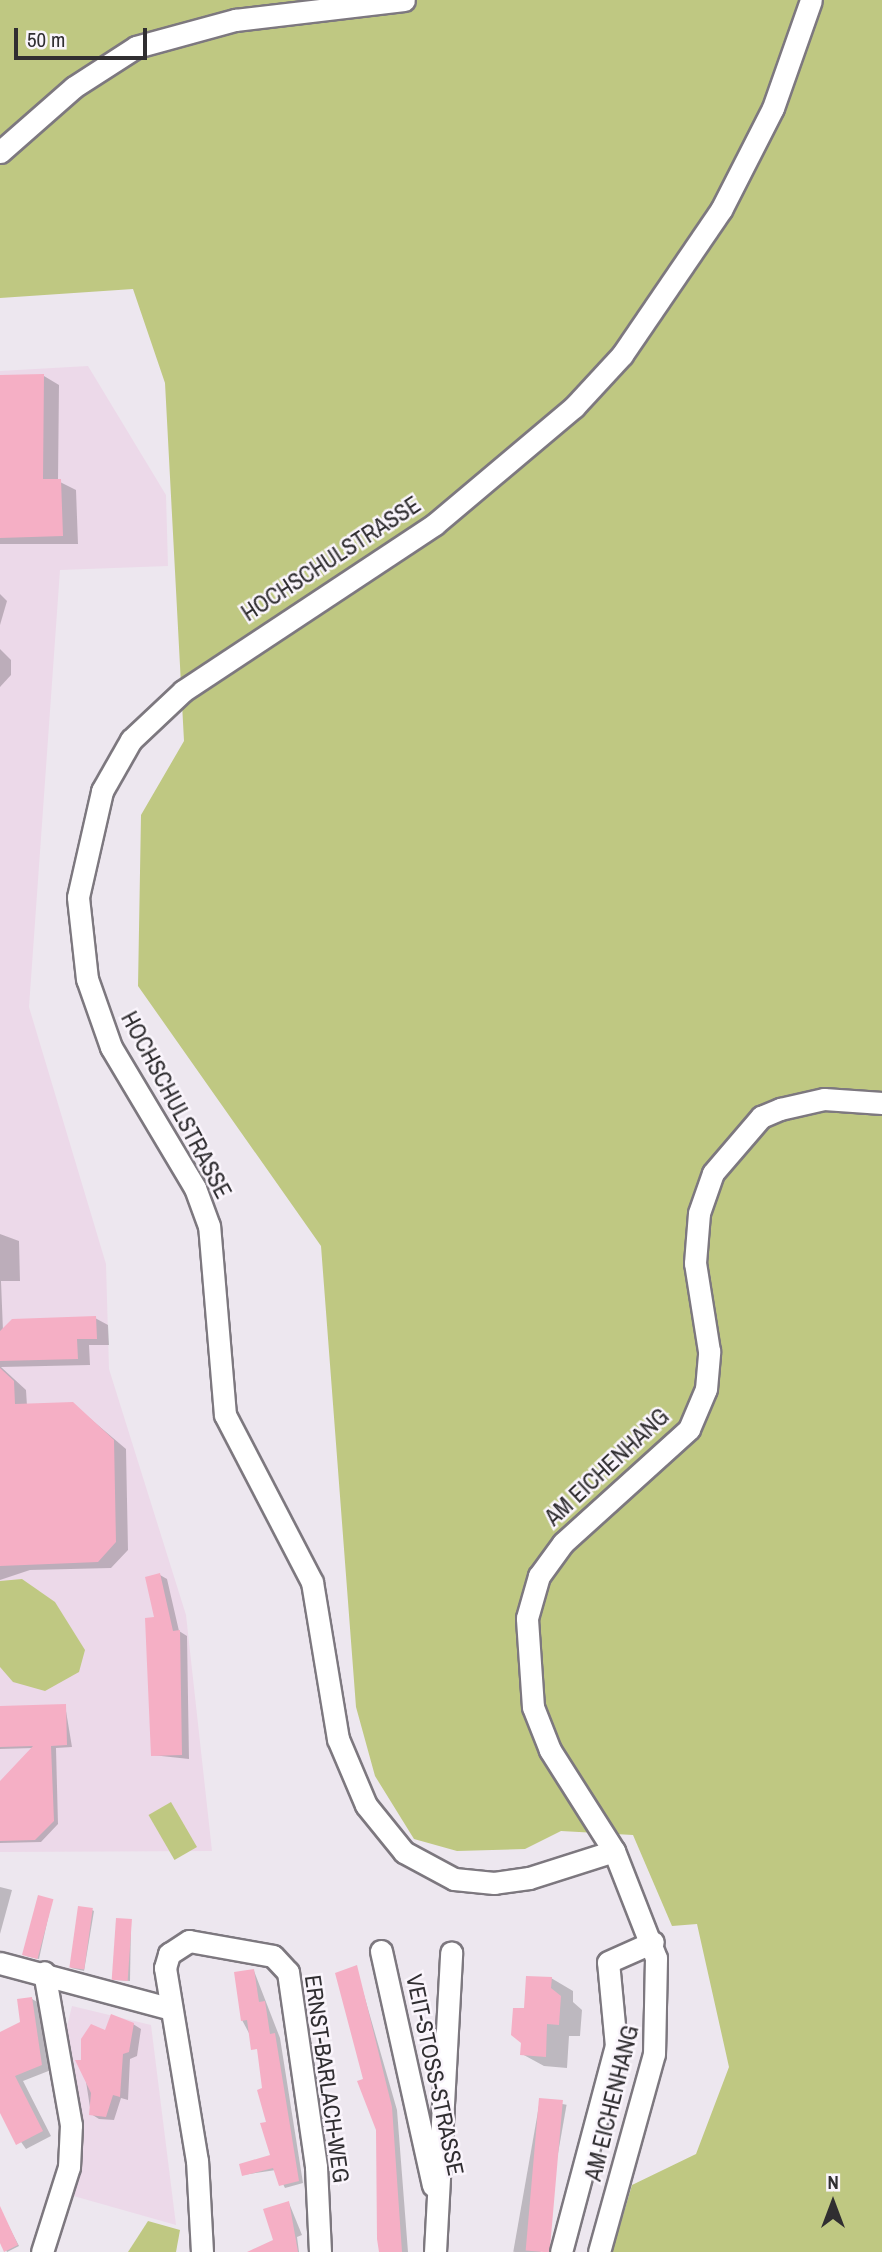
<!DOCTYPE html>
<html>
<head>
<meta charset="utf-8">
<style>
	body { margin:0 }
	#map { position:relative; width:882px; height:2252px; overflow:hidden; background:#ede7ef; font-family:"Archivo Narrow",sans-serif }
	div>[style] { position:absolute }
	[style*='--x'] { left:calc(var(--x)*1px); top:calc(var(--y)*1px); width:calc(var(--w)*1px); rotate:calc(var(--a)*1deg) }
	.education>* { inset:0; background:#ecd9e9 }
	.green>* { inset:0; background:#bfc882; transform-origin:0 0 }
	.shadow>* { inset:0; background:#0003; transform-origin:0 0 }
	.building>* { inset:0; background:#f5afc5; transform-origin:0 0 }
	.roads { filter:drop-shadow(2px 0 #7d787f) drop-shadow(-2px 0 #7d787f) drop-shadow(0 2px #7d787f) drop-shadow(0 -2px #7d787f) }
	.minor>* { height:21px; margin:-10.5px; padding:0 10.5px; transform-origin:10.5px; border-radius:10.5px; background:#fff }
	span { translate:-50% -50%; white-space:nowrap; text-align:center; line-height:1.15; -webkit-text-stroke:5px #faf5fc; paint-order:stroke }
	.street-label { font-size:23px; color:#302e31 }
	.north { position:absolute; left:798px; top:2168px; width:70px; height:70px; -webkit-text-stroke:5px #faf5fc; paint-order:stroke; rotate:0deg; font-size:19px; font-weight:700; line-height:28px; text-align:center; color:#302e31 }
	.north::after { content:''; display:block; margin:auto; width:24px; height:32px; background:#302e31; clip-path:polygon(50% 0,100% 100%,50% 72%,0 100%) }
	.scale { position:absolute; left:14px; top:28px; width:133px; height:32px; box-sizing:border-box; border:4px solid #302e31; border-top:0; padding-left:9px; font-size:21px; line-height:24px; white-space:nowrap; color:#302e31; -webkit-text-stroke:5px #faf5fc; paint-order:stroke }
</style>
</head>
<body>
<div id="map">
	<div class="education">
		<i style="clip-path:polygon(88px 366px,166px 495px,168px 566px,60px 570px,29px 1007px,106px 1264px,109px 1369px,186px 1615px,212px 1851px,0 1852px,0 371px)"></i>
		<i style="clip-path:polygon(72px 2006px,151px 2025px,176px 2225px,70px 2195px,64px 2039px)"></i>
	</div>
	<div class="green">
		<i style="clip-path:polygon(0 0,882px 0,882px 2252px,612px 2252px,632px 2185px,696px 2154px,729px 2067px,697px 1924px,672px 1926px,633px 1835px,561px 1831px,525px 1849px,457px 1851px,414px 1839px,375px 1776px,356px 1707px,321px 1246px,138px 986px,141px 815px,184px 741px,165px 383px,133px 289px,0 298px)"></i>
		<i style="clip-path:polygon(22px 1579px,55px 1602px,85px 1650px,79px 1672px,45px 1691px,13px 1682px,0 1667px,0 1581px)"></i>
		<i style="left:171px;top:1802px;width:52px;height:26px;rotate:60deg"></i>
		<i style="clip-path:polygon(148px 2221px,180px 2230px,176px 2252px,128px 2252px)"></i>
	</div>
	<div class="shadow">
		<i style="clip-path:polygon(44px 376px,59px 385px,58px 481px,76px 490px,78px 544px,0 544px,0 379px)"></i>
		<i style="clip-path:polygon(0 594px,7px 601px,0 625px)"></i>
		<i style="clip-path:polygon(0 649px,11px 660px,11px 675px,0 687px)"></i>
		<i style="clip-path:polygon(0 1234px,19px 1241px,20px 1281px,1px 1281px,3px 1331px,95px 1318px,108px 1325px,109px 1345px,89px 1345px,90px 1365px,1px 1367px,26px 1390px,27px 1406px,73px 1404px,126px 1449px,128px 1550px,111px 1568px,30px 1570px,0 1580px)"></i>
		<i style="clip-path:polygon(160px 1575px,167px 1579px,179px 1631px,187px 1636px,189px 1759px,152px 1755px)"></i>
		<i style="clip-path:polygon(65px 1705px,72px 1747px,56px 1748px,58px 1824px,41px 1842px,0 1843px,0 1783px,33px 1748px,0 1749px,0 1708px)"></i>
		<i style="clip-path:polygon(0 1887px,12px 1890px,0 1934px)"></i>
		<i style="clip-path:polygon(52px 1900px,39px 1959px,26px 1956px)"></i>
		<i style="clip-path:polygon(92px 1910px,94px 1911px,84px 1971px,71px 1968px)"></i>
		<i style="clip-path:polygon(131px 1921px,130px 1981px,117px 1980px)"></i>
		<i style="clip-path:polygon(356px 1967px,397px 2110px,408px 2252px,380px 2252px,378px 2130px,365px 2080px)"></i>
		<i style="clip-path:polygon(254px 1971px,280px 2038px,303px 2183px,285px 2188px,276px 2170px,243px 2175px,272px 2156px,259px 2052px,242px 2020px)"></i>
		<i style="clip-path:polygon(551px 1978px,573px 1991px,573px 2002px,582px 2010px,580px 2036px,569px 2036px,567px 2068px,544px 2066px,522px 2054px,526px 2010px)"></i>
		<i style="clip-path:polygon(32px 1999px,41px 2004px,51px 2070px,23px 2081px,51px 2136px,26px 2149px,0 2112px,0 2034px,22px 2023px)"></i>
		<i style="clip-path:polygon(133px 2024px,141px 2029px,137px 2056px,130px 2059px,128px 2100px,121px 2098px,114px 2120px,99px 2119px,91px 2114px,83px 2062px)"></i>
		<i style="left:540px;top:2100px;width:27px;height:154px;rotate:10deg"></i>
		<i style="clip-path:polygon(289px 2203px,302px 2235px,297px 2237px,299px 2252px,272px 2252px)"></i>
		<i style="clip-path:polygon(5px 2219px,19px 2246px,7px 2252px,0 2239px)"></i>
	</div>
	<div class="building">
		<i style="clip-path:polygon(44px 374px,43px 479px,61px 479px,63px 536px,0 538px,0 375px)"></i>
		<i style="clip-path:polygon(96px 1316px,97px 1339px,77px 1339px,78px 1359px,0 1361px,0 1331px,12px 1319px)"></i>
		<i style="clip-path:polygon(0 1368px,14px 1381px,15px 1404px,73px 1402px,114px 1440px,116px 1542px,98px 1562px,0 1566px)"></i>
		<i style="clip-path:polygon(160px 1573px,173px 1631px,180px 1630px,182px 1755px,151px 1756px,145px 1618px,154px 1617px,145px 1577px)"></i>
		<i style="clip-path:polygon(66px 1704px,67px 1745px,51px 1746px,54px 1821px,35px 1840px,0 1841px,0 1781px,33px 1746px,0 1747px,0 1706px)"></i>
		<i style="left:38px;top:1895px;width:16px;height:62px;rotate:15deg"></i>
		<i style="left:78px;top:1906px;width:15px;height:62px;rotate:8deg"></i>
		<i style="left:116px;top:1918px;width:16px;height:62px;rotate:4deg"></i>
		<i style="clip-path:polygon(357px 1965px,392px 2107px,402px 2252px,379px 2252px,377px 2239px,376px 2130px,357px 2081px,363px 2079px,335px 1973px)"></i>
		<i style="clip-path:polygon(254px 1969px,259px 2002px,265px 2001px,270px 2034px,275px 2033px,299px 2181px,279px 2186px,273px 2168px,242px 2176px,239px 2164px,270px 2155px,260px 2123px,266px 2122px,257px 2090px,262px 2088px,257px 2049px,251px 2050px,247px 2020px,241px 2021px,234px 1972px)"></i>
		<i style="clip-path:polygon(526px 1976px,552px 1977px,551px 1988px,561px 1996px,559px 2025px,547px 2024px,546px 2057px,520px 2055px,521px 2043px,511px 2035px,513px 2008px,524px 2008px)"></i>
		<i style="clip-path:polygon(32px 1997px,42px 2065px,15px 2076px,43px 2131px,16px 2145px,0 2113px,0 2032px,20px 2022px,17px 1999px)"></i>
		<i style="clip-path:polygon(111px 2014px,134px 2023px,129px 2052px,123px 2054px,120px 2097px,113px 2095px,106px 2117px,89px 2115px,91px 2093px,75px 2060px,81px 2060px,81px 2039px,91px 2024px,105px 2030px)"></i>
		<i style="left:539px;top:2098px;width:24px;height:153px;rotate:5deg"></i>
		<i style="clip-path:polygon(289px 2201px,298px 2252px,247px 2252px,273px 2240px,263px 2209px)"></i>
		<i style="clip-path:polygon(0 2206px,18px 2245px,4px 2252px,0 2243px)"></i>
	</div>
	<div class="roads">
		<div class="minor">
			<i style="--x:0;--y:152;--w:98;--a:-41.3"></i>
			<i style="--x:74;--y:87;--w:74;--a:-32.8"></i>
			<i style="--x:136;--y:47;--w:103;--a:-15.3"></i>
			<i style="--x:235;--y:20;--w:170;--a:-6.7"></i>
			<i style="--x:614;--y:1851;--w:89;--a:162.4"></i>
			<i style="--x:529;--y:1878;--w:35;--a:172"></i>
			<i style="--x:494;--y:1883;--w:40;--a:-174.3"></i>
			<i style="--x:454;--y:1879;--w:57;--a:-151.6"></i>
			<i style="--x:404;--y:1852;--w:60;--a:-129"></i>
			<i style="--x:366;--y:1805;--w:72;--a:-113"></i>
			<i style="--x:338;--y:1739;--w:159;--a:-99.4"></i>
			<i style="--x:312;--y:1582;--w:188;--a:-117.5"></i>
			<i style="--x:225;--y:1415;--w:190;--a:-94.8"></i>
			<i style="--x:209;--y:1226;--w:40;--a:-110.2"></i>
			<i style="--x:195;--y:1188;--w:164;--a:-120.8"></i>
			<i style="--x:111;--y:1047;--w:72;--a:-109.4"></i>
			<i style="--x:87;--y:979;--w:82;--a:-96.3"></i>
			<i style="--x:78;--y:897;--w:109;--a:-77.2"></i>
			<i style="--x:102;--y:791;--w:59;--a:-60.4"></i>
			<i style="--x:131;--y:740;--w:71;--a:-43.3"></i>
			<i style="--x:183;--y:691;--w:302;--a:-33.5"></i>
			<i style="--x:435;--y:524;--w:182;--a:-40.1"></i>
			<i style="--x:574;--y:407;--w:71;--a:-47.3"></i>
			<i style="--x:622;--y:355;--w:176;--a:-55.7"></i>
			<i style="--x:721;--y:210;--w:114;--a:-63"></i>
			<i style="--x:773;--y:108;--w:114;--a:-70.6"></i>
			<i style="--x:381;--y:1951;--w:240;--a:77.5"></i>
			<i style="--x:0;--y:1963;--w:174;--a:15"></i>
			<i style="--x:42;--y:2252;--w:89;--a:-72.4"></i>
			<i style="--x:69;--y:2167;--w:42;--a:-87.3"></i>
			<i style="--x:71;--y:2125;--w:155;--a:-100"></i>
			<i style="--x:202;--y:2252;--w:91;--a:-93.1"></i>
			<i style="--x:197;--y:2161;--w:196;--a:-99.4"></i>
			<i style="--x:165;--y:1968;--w:15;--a:-74"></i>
			<i style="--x:169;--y:1954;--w:24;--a:-33"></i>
			<i style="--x:189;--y:1941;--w:85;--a:10.1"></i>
			<i style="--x:273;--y:1956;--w:22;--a:47"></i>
			<i style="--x:288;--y:1972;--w:197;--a:81.8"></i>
			<i style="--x:316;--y:2167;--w:85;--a:87.3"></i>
			<i style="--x:435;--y:2252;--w:300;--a:-86.9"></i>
			<i style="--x:561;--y:2252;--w:213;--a:-75.1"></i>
			<i style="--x:616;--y:2046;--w:84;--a:-95.4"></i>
			<i style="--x:608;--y:1962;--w:49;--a:-24"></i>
			<i style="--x:599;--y:2252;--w:205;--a:-74.5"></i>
			<i style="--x:654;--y:2054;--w:96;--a:-88.8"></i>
			<i style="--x:656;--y:1958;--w:115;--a:-111.4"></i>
			<i style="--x:614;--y:1851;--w:120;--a:-122.4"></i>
			<i style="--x:550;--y:1750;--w:46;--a:-111.6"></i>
			<i style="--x:533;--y:1707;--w:89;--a:-93.9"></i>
			<i style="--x:527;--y:1618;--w:44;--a:-74.1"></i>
			<i style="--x:539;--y:1576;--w:41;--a:-54"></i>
			<i style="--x:563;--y:1543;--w:170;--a:-42.1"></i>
			<i style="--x:689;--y:1429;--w:43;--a:-67"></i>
			<i style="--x:706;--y:1389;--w:38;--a:-85"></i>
			<i style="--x:709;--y:1351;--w:89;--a:-99"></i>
			<i style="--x:695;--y:1263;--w:50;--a:-85.4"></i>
			<i style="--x:699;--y:1213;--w:42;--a:-70.7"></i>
			<i style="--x:713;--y:1173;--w:74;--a:-49.4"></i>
			<i style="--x:761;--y:1117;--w:21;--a:-23"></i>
			<i style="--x:780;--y:1109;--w:45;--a:-12.8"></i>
			<i style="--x:824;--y:1099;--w:58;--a:3.9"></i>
		</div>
	</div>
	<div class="street-label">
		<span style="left:331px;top:559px;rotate:-33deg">HOCHSCHULSTRASSE</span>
		<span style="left:176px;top:1105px;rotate:62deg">HOCHSCHULSTRASSE</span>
		<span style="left:607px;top:1467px;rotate:-43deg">AM EICHENHANG</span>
		<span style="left:435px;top:2075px;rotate:78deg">VEIT-STOSS-STRASSE</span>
		<span style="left:327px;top:2079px;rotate:82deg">ERNST-BARLACH-WEG</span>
		<span style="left:612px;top:2103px;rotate:-76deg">AM EICHENHANG</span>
	</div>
	<div class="north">N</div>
	<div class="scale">50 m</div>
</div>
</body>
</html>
